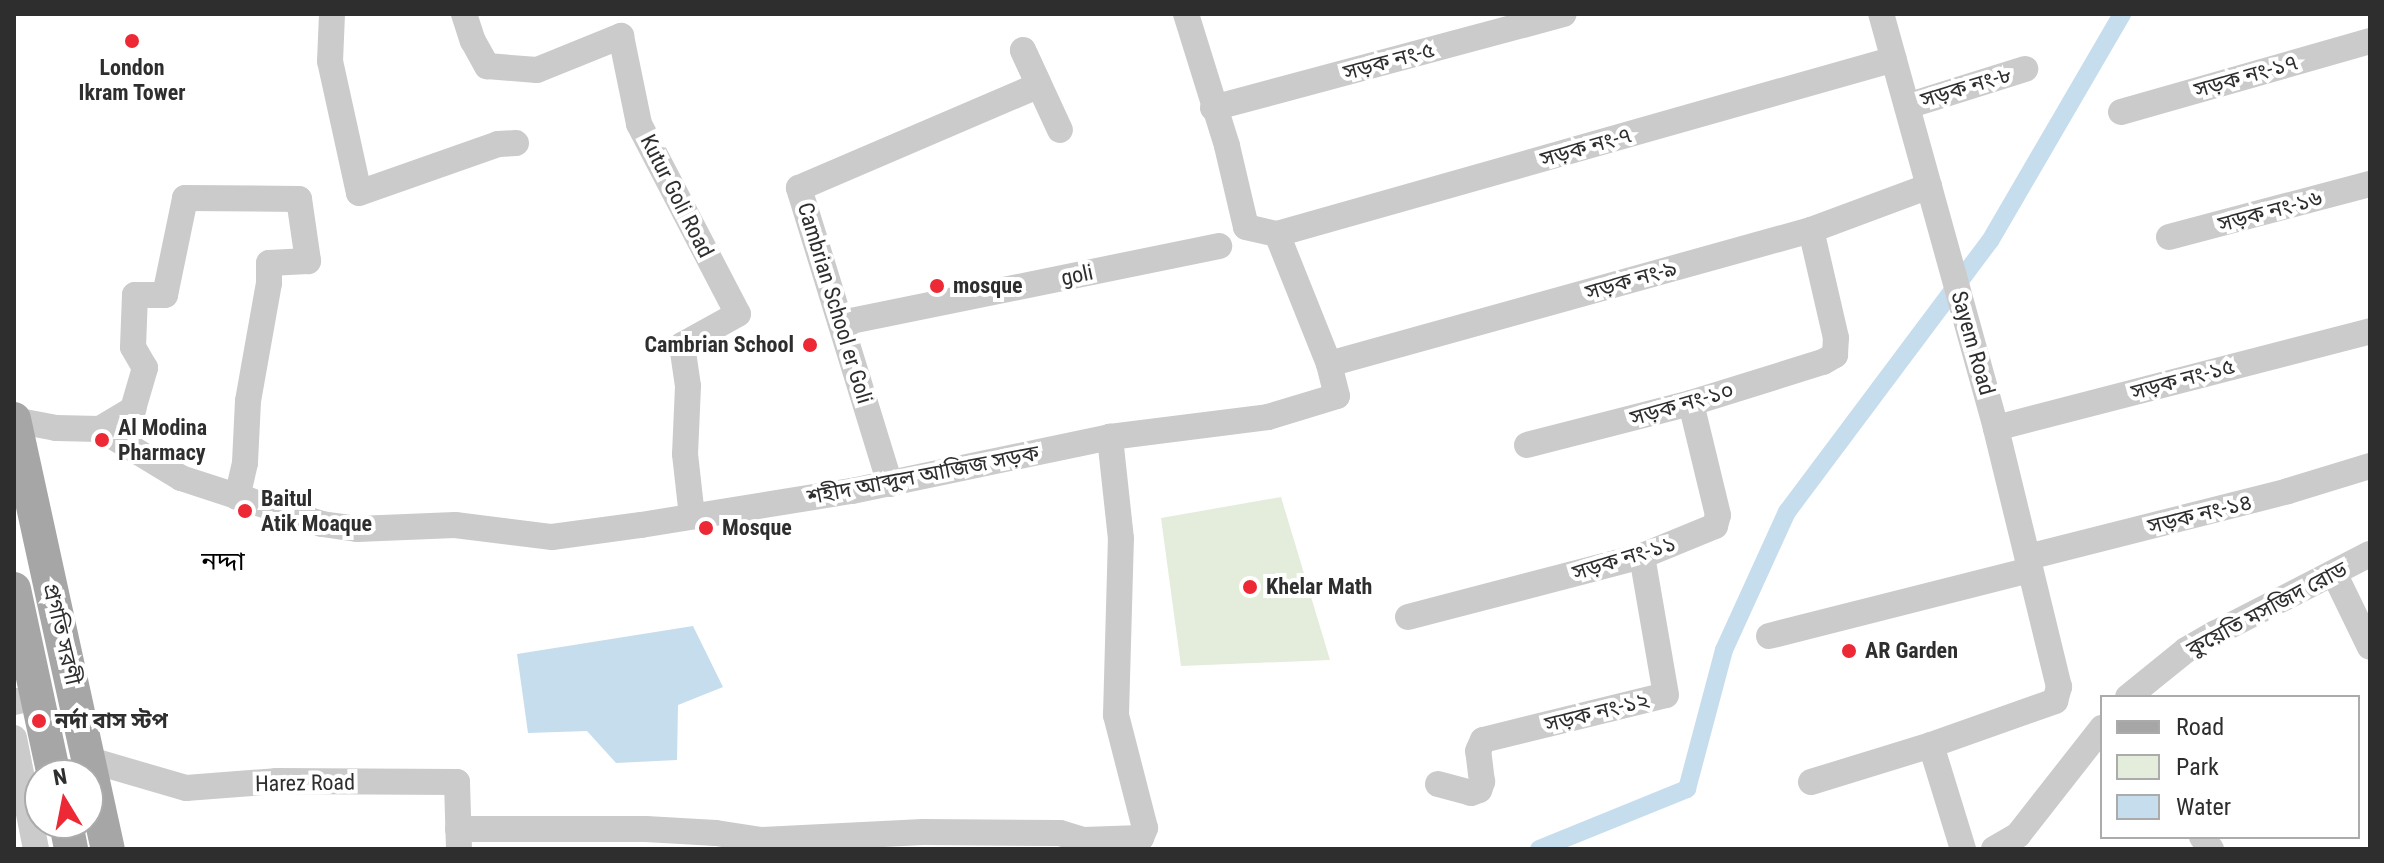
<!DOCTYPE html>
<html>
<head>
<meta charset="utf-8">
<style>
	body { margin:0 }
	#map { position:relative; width:2384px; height:863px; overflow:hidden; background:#fff; font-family:"Roboto Condensed","Noto Sans Bengali",sans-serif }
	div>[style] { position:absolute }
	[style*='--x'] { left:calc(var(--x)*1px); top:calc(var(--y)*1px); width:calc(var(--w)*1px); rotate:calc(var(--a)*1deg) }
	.green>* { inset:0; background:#e4ecdb }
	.water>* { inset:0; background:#c6dded }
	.canal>* { height:18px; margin:-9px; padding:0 9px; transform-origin:9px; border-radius:9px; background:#c6dded }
	.minor>* { height:26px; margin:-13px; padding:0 13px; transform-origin:13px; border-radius:13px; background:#cbcbcb }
	.major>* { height:34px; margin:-17px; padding:0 17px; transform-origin:17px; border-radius:17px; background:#a6a6a6 }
	.dots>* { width:22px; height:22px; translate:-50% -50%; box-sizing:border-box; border:4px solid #fff; border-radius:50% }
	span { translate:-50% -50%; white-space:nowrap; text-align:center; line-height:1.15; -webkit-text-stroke:8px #fff; paint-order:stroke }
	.street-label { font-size:22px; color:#2e2e2e }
	.poi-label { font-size:22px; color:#2e2e2e; font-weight:700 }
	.left { translate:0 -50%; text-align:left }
	.right { translate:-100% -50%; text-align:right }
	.quarter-label { font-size:26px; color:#000 }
	.frame { position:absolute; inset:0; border:16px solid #2e2e2e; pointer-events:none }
	.legend { position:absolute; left:2100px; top:695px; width:260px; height:144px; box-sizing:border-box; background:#fff; border:2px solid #ababab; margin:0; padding:10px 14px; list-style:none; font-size:24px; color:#2e2e2e }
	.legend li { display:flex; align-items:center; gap:16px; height:40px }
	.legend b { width:40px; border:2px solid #ababab }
	.north { position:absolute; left:24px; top:759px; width:80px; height:80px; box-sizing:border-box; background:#fff; border:2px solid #ababab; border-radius:50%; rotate:350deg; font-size:22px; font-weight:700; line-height:32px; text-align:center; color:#2e2e2e }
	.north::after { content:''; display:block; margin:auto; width:28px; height:36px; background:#ec2935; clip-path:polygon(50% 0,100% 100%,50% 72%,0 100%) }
</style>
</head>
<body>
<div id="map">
	<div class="green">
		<i style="clip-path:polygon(1281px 497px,1330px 660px,1181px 666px,1161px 518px)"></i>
	</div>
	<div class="water">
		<i style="clip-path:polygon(693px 626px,723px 687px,678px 705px,677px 760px,616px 763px,587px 731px,528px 733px,517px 654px)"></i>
	</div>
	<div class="canal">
		<i style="--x:1539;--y:849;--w:160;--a:-22.1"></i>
		<i style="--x:1687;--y:789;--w:144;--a:-75.1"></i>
		<i style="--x:1724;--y:650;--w:152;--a:-65.5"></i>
		<i style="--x:1787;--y:512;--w:339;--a:-53.2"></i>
		<i style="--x:1990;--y:241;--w:263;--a:-59.8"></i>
	</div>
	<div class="minor">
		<i style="--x:332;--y:14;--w:47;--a:92.4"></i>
		<i style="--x:330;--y:61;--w:135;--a:77.6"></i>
		<i style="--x:359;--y:193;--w:147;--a:-19.4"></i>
		<i style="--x:498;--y:144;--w:18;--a:-3"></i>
		<i style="--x:464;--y:14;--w:28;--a:72"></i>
		<i style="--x:473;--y:41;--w:29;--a:61"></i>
		<i style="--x:487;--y:66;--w:50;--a:4.6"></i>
		<i style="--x:537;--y:70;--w:91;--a:-22"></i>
		<i style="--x:621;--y:36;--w:90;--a:78.4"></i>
		<i style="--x:639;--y:124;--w:214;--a:62.5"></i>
		<i style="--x:738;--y:314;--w:64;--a:151"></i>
		<i style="--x:682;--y:345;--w:41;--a:81.7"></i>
		<i style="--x:688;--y:386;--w:68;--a:92.5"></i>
		<i style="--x:685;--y:454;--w:62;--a:83.6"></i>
		<i style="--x:1186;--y:14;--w:138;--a:72.7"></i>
		<i style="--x:1227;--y:146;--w:83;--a:76.8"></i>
		<i style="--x:1246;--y:227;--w:32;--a:13"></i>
		<i style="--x:1277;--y:234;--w:641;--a:-15.83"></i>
		<i style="--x:1907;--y:106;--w:124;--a:-17.4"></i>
		<i style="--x:1213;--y:108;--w:363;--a:-15"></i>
		<i style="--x:2121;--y:112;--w:259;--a:-15.9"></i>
		<i style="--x:2169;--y:237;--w:208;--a:-14.8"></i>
		<i style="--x:841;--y:323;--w:386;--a:-11.5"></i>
		<i style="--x:1329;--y:364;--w:500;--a:-15.54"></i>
		<i style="--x:1811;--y:230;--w:126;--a:-20.4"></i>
		<i style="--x:14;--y:420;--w:43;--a:10.8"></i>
		<i style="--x:56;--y:428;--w:44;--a:1.3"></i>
		<i style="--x:100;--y:429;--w:95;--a:31.2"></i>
		<i style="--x:181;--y:478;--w:148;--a:18.1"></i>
		<i style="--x:322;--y:524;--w:35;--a:8"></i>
		<i style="--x:357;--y:529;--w:98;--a:-2.3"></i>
		<i style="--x:455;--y:525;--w:98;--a:7.1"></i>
		<i style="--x:552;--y:537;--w:90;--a:-7.7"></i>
		<i style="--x:641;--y:525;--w:214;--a:-9.2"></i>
		<i style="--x:852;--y:491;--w:264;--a:-11.8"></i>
		<i style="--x:1110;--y:437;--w:159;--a:-7.2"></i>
		<i style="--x:1268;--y:417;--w:72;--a:-16.9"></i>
		<i style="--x:1337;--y:396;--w:33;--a:-104"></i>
		<i style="--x:1329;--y:364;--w:140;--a:-111.8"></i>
		<i style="--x:1996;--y:428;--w:386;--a:-14.5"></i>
		<i style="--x:100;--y:429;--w:39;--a:-31"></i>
		<i style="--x:133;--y:409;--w:43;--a:-73.7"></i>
		<i style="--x:145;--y:368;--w:24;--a:-120"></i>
		<i style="--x:133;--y:347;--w:52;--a:-87.8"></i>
		<i style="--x:135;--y:295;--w:30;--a:0"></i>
		<i style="--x:165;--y:295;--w:99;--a:-78.3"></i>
		<i style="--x:185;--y:198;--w:114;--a:0.5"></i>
		<i style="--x:299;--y:199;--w:63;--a:81.7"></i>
		<i style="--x:308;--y:261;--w:39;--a:177"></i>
		<i style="--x:269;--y:263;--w:20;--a:90"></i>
		<i style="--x:269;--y:283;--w:120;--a:100.1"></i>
		<i style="--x:248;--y:401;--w:62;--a:92.8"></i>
		<i style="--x:245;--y:463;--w:35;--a:103"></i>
		<i style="--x:1527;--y:445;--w:169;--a:-14.4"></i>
		<i style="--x:1691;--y:403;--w:138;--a:-17.3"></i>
		<i style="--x:1823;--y:362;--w:14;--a:-30"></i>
		<i style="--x:1835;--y:355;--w:17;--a:-87"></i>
		<i style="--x:1836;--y:338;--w:111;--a:-103"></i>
		<i style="--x:890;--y:484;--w:310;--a:-107.1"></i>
		<i style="--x:799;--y:188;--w:261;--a:-23.2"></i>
		<i style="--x:1039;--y:85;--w:38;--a:-115"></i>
		<i style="--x:1023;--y:50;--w:88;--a:65.2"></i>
		<i style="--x:2028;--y:557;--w:268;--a:-14.2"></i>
		<i style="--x:2288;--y:491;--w:86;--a:-17"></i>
		<i style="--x:2334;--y:573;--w:82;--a:64.1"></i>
		<i style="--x:1408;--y:617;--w:242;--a:-14.6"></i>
		<i style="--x:1642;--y:556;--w:79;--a:-22.3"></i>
		<i style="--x:1715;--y:526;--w:11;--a:-75"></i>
		<i style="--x:1718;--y:515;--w:115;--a:-103.6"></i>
		<i style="--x:1769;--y:636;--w:268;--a:-14.2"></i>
		<i style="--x:2128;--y:697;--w:75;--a:-39"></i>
		<i style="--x:2186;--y:650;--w:34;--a:-30"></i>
		<i style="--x:2216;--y:633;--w:173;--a:-27.2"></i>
		<i style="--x:14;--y:702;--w:22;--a:-13"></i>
		<i style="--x:14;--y:738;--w:113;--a:78.8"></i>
		<i style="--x:1931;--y:745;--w:109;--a:72.9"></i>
		<i style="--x:90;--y:760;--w:100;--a:16.3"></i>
		<i style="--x:186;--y:788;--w:90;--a:-4.4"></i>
		<i style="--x:276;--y:781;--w:181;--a:0.3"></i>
		<i style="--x:457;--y:782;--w:67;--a:88.3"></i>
		<i style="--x:1811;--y:782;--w:126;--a:-17.1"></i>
		<i style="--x:1931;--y:745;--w:132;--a:-19.5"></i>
		<i style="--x:2055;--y:701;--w:15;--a:-74"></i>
		<i style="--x:2059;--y:687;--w:267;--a:-103.7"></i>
		<i style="--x:1996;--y:428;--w:430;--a:-105.5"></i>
		<i style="--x:1438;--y:784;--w:34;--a:15"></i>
		<i style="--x:1471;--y:793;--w:9;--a:-21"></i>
		<i style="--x:1479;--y:790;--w:9;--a:-69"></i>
		<i style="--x:1482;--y:782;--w:31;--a:-97"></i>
		<i style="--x:1478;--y:751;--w:12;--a:-66"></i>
		<i style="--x:1483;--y:740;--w:188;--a:-13.8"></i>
		<i style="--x:1666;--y:695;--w:141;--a:-99.8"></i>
		<i style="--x:458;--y:829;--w:188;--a:0"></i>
		<i style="--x:646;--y:829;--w:70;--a:3.3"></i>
		<i style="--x:716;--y:833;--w:46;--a:8.8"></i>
		<i style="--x:761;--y:840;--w:162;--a:-2.8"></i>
		<i style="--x:923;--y:832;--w:137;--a:0.4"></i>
		<i style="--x:1060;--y:833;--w:24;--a:17"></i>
		<i style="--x:1083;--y:840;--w:58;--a:-2"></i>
		<i style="--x:1141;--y:838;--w:11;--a:-68"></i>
		<i style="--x:1145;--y:828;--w:117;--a:-104.4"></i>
		<i style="--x:1116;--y:715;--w:176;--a:-88.4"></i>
		<i style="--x:1121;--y:539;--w:103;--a:-96.2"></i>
		<i style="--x:2202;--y:837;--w:15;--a:53"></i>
		<i style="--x:1994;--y:849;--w:28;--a:-30"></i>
		<i style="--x:2018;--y:835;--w:136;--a:-51.9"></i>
	</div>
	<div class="major">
		<i style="--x:14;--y:419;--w:440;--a:77.7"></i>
		<i style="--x:14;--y:589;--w:190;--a:77.9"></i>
		<i style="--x:66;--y:823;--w:26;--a:79"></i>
	</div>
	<div class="dots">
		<i style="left:132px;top:41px;background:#ec2935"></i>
		<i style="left:937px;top:286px;background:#ec2935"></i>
		<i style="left:810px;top:345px;background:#ec2935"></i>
		<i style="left:102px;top:440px;background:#ec2935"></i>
		<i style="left:245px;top:511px;background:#ec2935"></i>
		<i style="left:706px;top:528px;background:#ec2935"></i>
		<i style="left:1250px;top:587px;background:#ec2935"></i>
		<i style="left:1849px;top:651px;background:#ec2935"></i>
		<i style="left:39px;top:721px;background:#ec2935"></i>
	</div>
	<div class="street-label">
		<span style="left:1389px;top:61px;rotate:-15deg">সড়ক নং-৫</span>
		<span style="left:2246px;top:76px;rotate:-16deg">সড়ক নং-১৭</span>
		<span style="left:1966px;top:87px;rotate:-17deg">সড়ক নং-৮</span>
		<span style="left:1586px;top:147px;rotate:-16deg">সড়ক নং-৭</span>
		<span style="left:677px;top:196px;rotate:63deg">Kutur Goli Road</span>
		<span style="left:2270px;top:211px;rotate:-15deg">সড়ক নং-১৬</span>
		<span style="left:1077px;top:275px;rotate:-12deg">goli</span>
		<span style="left:1631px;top:280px;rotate:-16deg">সড়ক নং-৯</span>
		<span style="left:835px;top:303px;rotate:73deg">Cambrian School er Goli</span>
		<span style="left:1973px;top:343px;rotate:74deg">Sayem Road</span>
		<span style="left:2183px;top:379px;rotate:-15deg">সড়ক নং-১৫</span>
		<span style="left:1682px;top:404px;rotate:-16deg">সড়ক নং-১০</span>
		<span style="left:923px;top:475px;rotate:-11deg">শহীদ আব্দুল আজিজ সড়ক</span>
		<span style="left:2200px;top:514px;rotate:-14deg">সড়ক নং-১৪</span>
		<span style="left:1624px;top:558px;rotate:-17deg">সড়ক নং-১১</span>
		<span style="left:2267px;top:609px;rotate:-28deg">কুয়েতি মসজিদ রোড</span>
		<span style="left:62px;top:634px;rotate:77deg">প্রগতি সরণী</span>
		<span style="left:1597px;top:712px;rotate:-14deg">সড়ক নং-১২</span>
		<span style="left:305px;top:783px;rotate:-1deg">Harez Road</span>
	</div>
	<div class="poi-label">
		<span style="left:132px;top:80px">London<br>Ikram Tower</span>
		<span class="left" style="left:953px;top:286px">mosque</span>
		<span class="right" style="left:794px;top:345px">Cambrian School</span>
		<span class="left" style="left:118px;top:440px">Al Modina<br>Pharmacy</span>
		<span class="left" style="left:261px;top:511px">Baitul<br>Atik Moaque</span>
		<span class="left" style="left:722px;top:528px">Mosque</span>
		<span class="left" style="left:1266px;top:587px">Khelar Math</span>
		<span class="left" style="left:1865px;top:651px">AR Garden</span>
		<span class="left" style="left:55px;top:721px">নর্দা বাস স্টপ</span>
	</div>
	<div class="quarter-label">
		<span style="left:223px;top:562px">নদ্দা</span>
	</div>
	<div class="frame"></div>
	<ul class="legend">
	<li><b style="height:10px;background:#a6a6a6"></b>Road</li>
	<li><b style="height:22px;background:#e4ecdb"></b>Park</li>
	<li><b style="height:22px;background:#c6dded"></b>Water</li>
	</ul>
	<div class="north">N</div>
</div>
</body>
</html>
